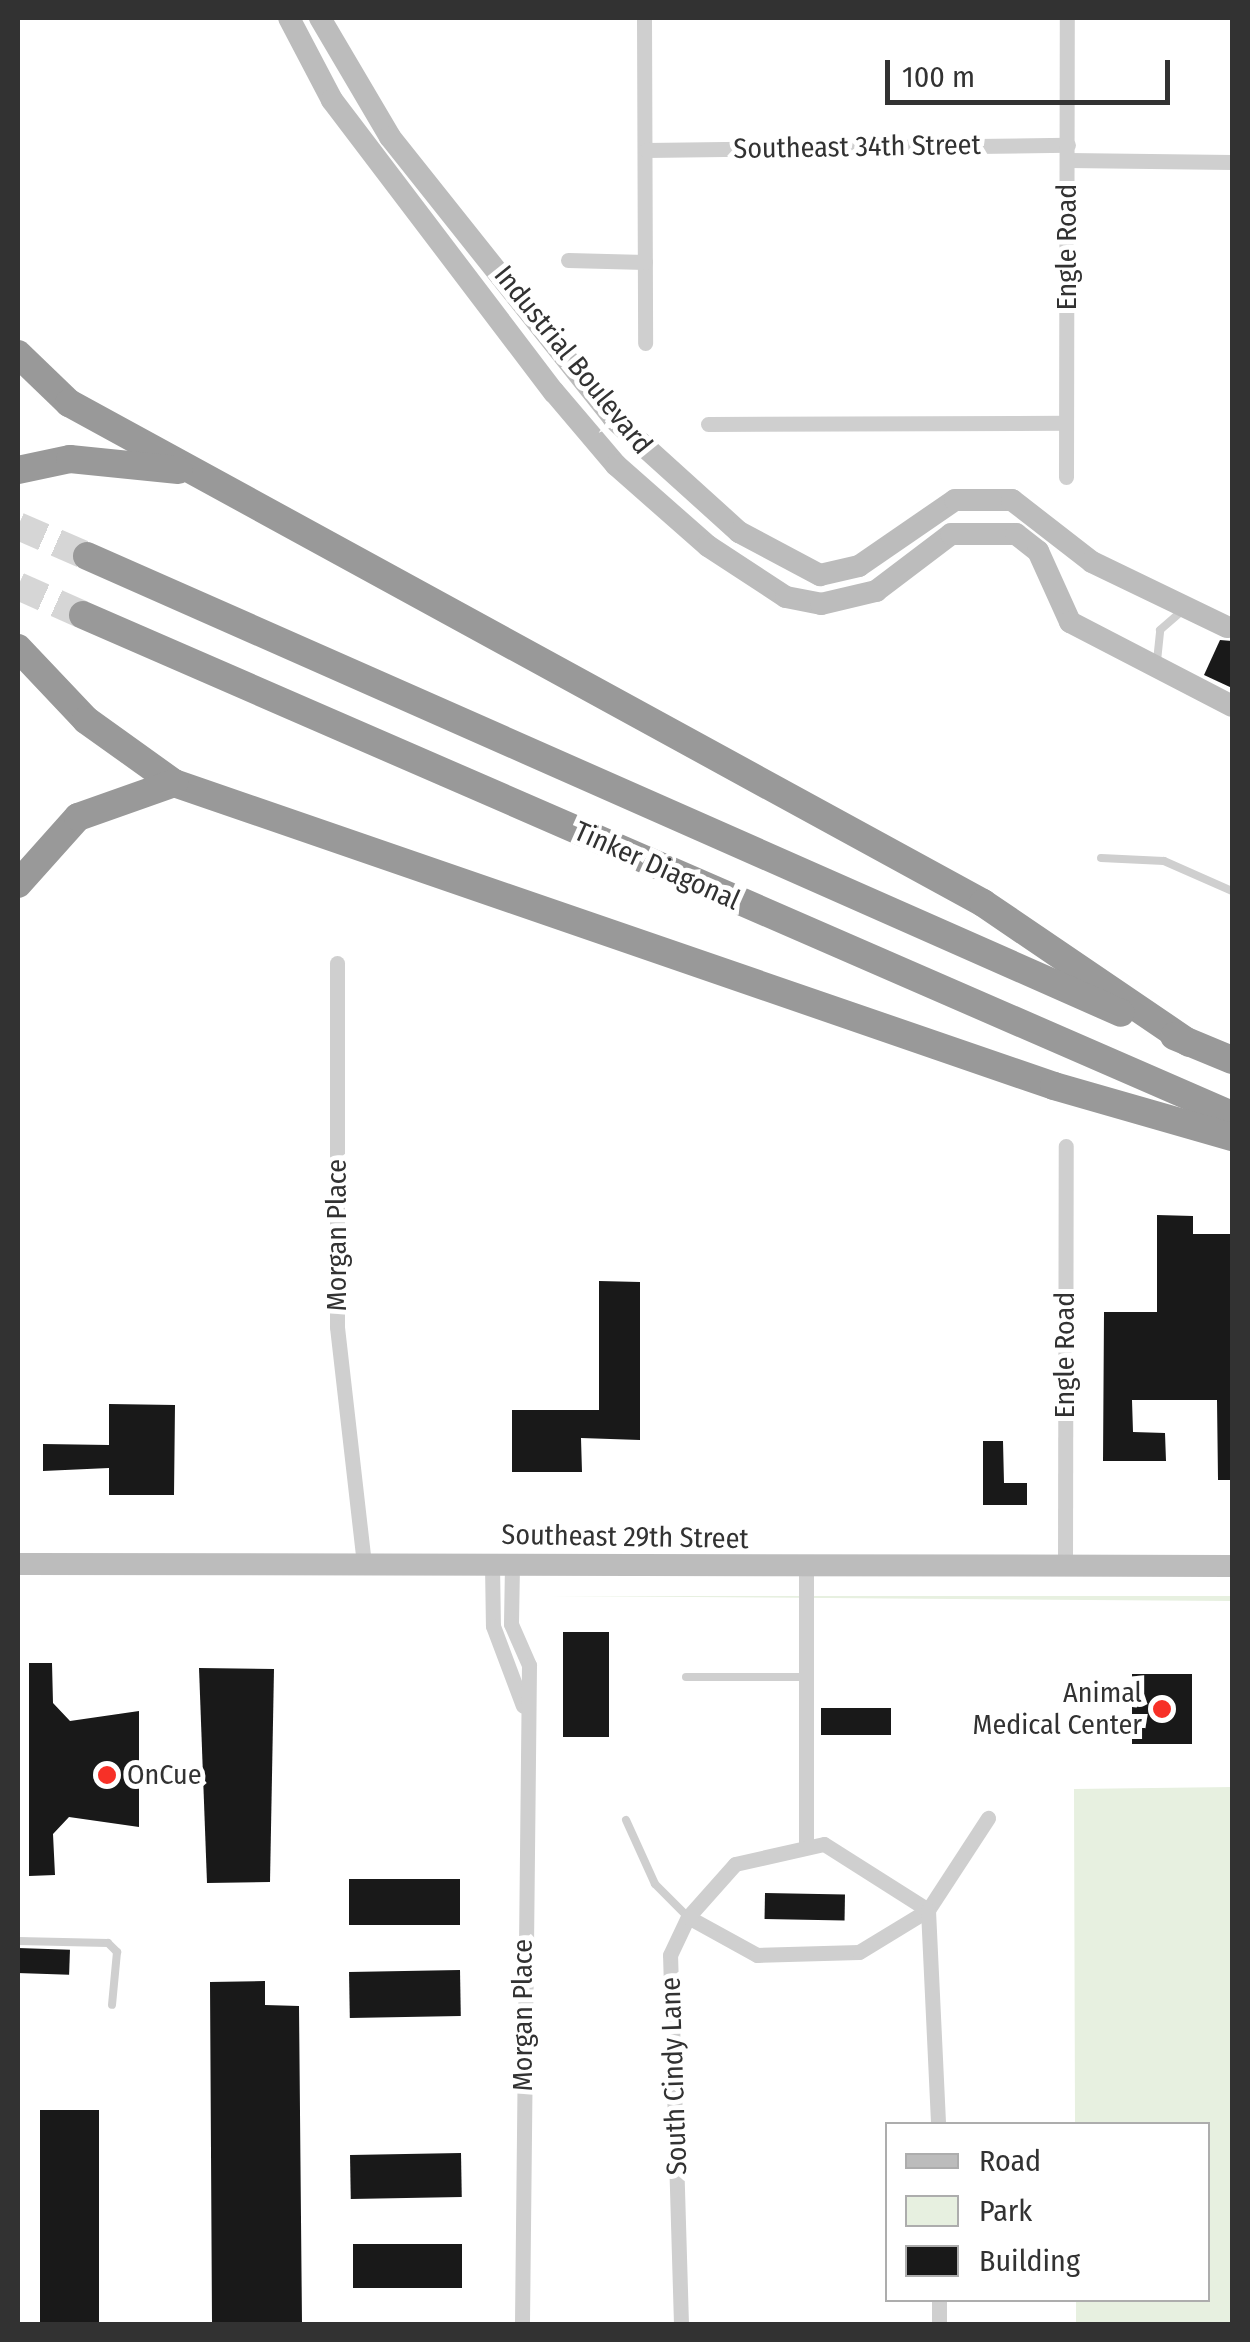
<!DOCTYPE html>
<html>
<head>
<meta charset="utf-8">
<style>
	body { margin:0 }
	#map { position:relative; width:1250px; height:2342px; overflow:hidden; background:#fff; font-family:"Fira Sans Condensed",sans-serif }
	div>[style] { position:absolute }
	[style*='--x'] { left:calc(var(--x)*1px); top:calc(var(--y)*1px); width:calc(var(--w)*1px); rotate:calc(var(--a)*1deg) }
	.green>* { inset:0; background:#e7f0e0 }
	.building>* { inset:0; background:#191919; transform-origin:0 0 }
	.motorway-tunnel>* { height:28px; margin-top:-14px; transform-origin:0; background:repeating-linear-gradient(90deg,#d6d6d6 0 28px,transparent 0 42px) }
	.service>* { height:8px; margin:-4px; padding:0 4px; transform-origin:4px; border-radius:4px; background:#cfcfcf }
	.minor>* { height:15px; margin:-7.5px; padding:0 7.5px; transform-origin:7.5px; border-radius:7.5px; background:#cfcfcf }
	.secondary>* { height:22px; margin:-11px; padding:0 11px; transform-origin:11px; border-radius:11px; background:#bcbcbc }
	.motorway>* { height:28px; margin:-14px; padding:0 14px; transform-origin:14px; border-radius:14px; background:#999 }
	.dots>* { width:28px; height:28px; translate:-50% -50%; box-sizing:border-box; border:5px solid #fff; border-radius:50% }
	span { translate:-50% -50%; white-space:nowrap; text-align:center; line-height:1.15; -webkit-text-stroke:10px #fff; paint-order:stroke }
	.street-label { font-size:28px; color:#323232 }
	.poi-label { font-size:28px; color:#323232 }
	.right { translate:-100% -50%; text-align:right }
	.left { translate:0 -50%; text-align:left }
	.frame { position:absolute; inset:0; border:20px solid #323232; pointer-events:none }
	.legend { position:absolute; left:885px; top:2122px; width:325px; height:180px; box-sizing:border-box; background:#fff; border:2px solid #adadad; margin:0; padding:12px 18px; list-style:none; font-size:30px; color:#323232 }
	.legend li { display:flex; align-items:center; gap:20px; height:50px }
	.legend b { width:50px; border:2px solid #adadad }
	.scale { position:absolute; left:885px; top:60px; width:285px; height:45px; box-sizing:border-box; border:5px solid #323232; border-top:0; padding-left:12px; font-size:30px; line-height:35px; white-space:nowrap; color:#323232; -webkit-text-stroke:8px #fff; paint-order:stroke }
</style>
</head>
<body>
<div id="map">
	<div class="green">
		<i style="clip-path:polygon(548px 1596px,1232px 1596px,1232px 1601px)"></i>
		<i style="clip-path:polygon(1232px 1787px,1232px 2324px,1076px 2324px,1076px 2300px,1208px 2300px,1208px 2124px,1075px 2124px,1074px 1789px)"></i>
	</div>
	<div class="building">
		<i style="clip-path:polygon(1220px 640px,1232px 641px,1232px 688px,1204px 675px)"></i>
		<i style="clip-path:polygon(1157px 1215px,1193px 1216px,1193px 1234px,1232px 1234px,1232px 1480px,1218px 1480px,1217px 1400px,1132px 1400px,1133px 1432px,1165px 1433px,1166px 1461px,1103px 1461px,1104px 1312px,1157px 1312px)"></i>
		<i style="clip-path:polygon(599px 1281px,640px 1282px,640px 1440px,581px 1438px,582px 1472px,512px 1472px,512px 1410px,599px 1410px)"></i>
		<i style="clip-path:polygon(109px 1404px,175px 1405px,174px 1495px,109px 1495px,109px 1468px,43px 1471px,43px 1444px,109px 1445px)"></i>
		<i style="clip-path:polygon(983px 1441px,1003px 1441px,1004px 1483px,1027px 1483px,1027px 1505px,983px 1505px)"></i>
		<i style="left:609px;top:1632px;width:105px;height:46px;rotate:90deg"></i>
		<i style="clip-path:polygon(29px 1663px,52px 1663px,53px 1703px,70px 1721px,139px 1711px,139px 1827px,69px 1817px,53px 1834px,55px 1875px,29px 1876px)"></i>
		<i style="clip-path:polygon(199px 1668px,274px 1669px,270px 1882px,207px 1883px)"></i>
		<i style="left:1132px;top:1674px;width:60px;height:70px"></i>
		<i style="left:821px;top:1708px;width:70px;height:27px"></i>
		<i style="left:460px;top:1879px;width:46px;height:111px;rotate:90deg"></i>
		<i style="left:765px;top:1893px;width:80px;height:26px;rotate:1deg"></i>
		<i style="left:18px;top:1948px;width:52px;height:25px;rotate:2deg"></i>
		<i style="left:460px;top:1970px;width:46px;height:111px;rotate:89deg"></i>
		<i style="clip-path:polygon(265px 1981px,265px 2005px,299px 2006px,302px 2324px,212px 2324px,210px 1982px)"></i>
		<i style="left:40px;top:2110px;width:59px;height:214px"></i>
		<i style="left:461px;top:2153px;width:44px;height:111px;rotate:89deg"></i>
		<i style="left:462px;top:2244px;width:44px;height:109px;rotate:90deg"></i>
	</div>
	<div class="motorway-tunnel">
		<i style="--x:18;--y:526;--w:75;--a:23.5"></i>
		<i style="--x:18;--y:586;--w:71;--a:24"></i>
	</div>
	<div class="service">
		<i style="--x:1157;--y:661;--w:31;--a:-84"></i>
		<i style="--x:1160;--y:630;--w:29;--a:-41"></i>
		<i style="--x:1101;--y:858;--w:63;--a:2.7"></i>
		<i style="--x:1164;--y:861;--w:74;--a:23.8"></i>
		<i style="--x:686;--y:1677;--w:120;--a:0"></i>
		<i style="--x:626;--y:1820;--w:70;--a:65.6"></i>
		<i style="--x:655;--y:1884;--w:45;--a:45"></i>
		<i style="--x:18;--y:1941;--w:90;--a:1.3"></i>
		<i style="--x:108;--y:1943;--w:13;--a:45"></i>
		<i style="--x:117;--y:1952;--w:53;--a:95.4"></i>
	</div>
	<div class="minor">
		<i style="--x:644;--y:18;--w:325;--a:89.8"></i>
		<i style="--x:646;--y:150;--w:422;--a:-0.7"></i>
		<i style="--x:1068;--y:160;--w:164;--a:0.7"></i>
		<i style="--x:568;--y:260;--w:77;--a:1.5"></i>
		<i style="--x:708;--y:424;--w:358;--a:-0.2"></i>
		<i style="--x:1066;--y:477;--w:459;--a:-89.9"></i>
		<i style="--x:337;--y:963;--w:364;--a:90"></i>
		<i style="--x:337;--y:1327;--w:240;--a:83.5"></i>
		<i style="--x:492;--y:1565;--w:61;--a:89.1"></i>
		<i style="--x:493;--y:1626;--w:85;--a:69.4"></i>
		<i style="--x:512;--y:1565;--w:59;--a:91"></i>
		<i style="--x:511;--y:1624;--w:45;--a:66.3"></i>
		<i style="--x:529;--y:1665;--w:659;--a:90.61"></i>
		<i style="--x:1065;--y:1565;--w:419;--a:-89.9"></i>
		<i style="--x:806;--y:1842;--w:273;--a:-90"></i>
		<i style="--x:688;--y:1917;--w:79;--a:28.8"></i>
		<i style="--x:757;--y:1955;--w:102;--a:-1.7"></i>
		<i style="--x:859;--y:1952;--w:81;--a:-31.3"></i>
		<i style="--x:928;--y:1910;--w:110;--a:-56.9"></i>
		<i style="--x:939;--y:2300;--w:24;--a:90"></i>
		<i style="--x:681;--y:2324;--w:369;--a:-91.7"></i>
		<i style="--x:670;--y:1955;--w:42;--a:-64.7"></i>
		<i style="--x:688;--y:1917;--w:71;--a:-48.4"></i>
		<i style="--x:735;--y:1864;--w:91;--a:-12.7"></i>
		<i style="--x:824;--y:1844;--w:123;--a:32.4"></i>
		<i style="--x:928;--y:1910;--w:214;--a:87.3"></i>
	</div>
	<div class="secondary">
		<i style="--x:289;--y:18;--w:93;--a:62.3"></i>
		<i style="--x:332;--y:100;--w:367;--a:52.8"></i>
		<i style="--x:554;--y:392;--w:96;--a:49.7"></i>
		<i style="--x:616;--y:465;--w:123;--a:41.4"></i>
		<i style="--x:708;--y:546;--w:93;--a:33.2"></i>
		<i style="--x:786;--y:597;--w:36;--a:11"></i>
		<i style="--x:821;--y:604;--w:57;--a:-13.3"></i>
		<i style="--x:876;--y:591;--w:94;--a:-37.2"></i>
		<i style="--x:951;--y:534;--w:65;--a:0"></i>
		<i style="--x:1016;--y:534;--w:28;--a:38"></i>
		<i style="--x:1038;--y:551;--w:78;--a:65.7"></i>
		<i style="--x:1070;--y:622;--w:182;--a:27.4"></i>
		<i style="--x:320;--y:18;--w:138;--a:59.5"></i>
		<i style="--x:390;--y:137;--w:360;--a:51.5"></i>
		<i style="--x:614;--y:419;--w:169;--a:42.1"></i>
		<i style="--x:739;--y:532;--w:92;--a:28"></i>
		<i style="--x:820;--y:575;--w:40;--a:-13"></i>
		<i style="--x:859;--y:566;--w:116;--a:-34.5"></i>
		<i style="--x:955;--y:500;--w:57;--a:0"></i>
		<i style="--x:1012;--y:500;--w:101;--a:37.8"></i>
		<i style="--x:1092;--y:562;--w:150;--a:25.7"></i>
		<i style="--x:18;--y:1564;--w:1214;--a:0.09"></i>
	</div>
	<div class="motorway">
		<i style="--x:18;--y:354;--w:71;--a:43.9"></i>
		<i style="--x:69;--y:403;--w:1042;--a:28.68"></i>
		<i style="--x:983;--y:903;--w:249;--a:34.2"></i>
		<i style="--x:18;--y:470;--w:53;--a:-11.9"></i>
		<i style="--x:70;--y:459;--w:109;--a:5.8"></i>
		<i style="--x:87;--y:556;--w:1130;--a:23.84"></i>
		<i style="--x:83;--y:615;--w:1253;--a:23.52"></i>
		<i style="--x:18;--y:648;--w:99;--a:46.6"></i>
		<i style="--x:86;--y:720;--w:108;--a:35.6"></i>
		<i style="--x:174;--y:783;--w:931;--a:19"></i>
		<i style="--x:1054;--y:1086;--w:185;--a:16"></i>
		<i style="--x:18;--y:884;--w:90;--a:-48.2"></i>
		<i style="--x:78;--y:817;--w:102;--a:-19.5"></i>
		<i style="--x:1174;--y:1036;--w:63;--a:22.5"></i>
	</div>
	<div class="dots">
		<i style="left:1162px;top:1709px;background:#f73027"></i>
		<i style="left:107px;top:1775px;background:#f73027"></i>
	</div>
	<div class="street-label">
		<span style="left:857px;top:147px;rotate:-1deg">Southeast 34th Street</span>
		<span style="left:1067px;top:247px;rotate:-90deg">Engle Road</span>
		<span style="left:573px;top:360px;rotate:51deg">Industrial Boulevard</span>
		<span style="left:657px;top:866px;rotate:24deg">Tinker Diagonal</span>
		<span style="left:337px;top:1235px;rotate:-90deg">Morgan Place</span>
		<span style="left:1065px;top:1355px;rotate:-90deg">Engle Road</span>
		<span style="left:625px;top:1537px;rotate:1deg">Southeast 29th Street</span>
		<span style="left:523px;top:2015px;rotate:-90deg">Morgan Place</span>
		<span style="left:674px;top:2076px;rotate:-92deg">South Cindy Lane</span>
	</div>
	<div class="poi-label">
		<span class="right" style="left:1142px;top:1709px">Animal<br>Medical Center</span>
		<span class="left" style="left:127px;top:1775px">OnCue</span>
	</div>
	<div class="frame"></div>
	<ul class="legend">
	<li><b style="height:12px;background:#bcbcbc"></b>Road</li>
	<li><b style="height:28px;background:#e7f0e0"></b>Park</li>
	<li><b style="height:28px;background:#191919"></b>Building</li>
	</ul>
	<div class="scale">100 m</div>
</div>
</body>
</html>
